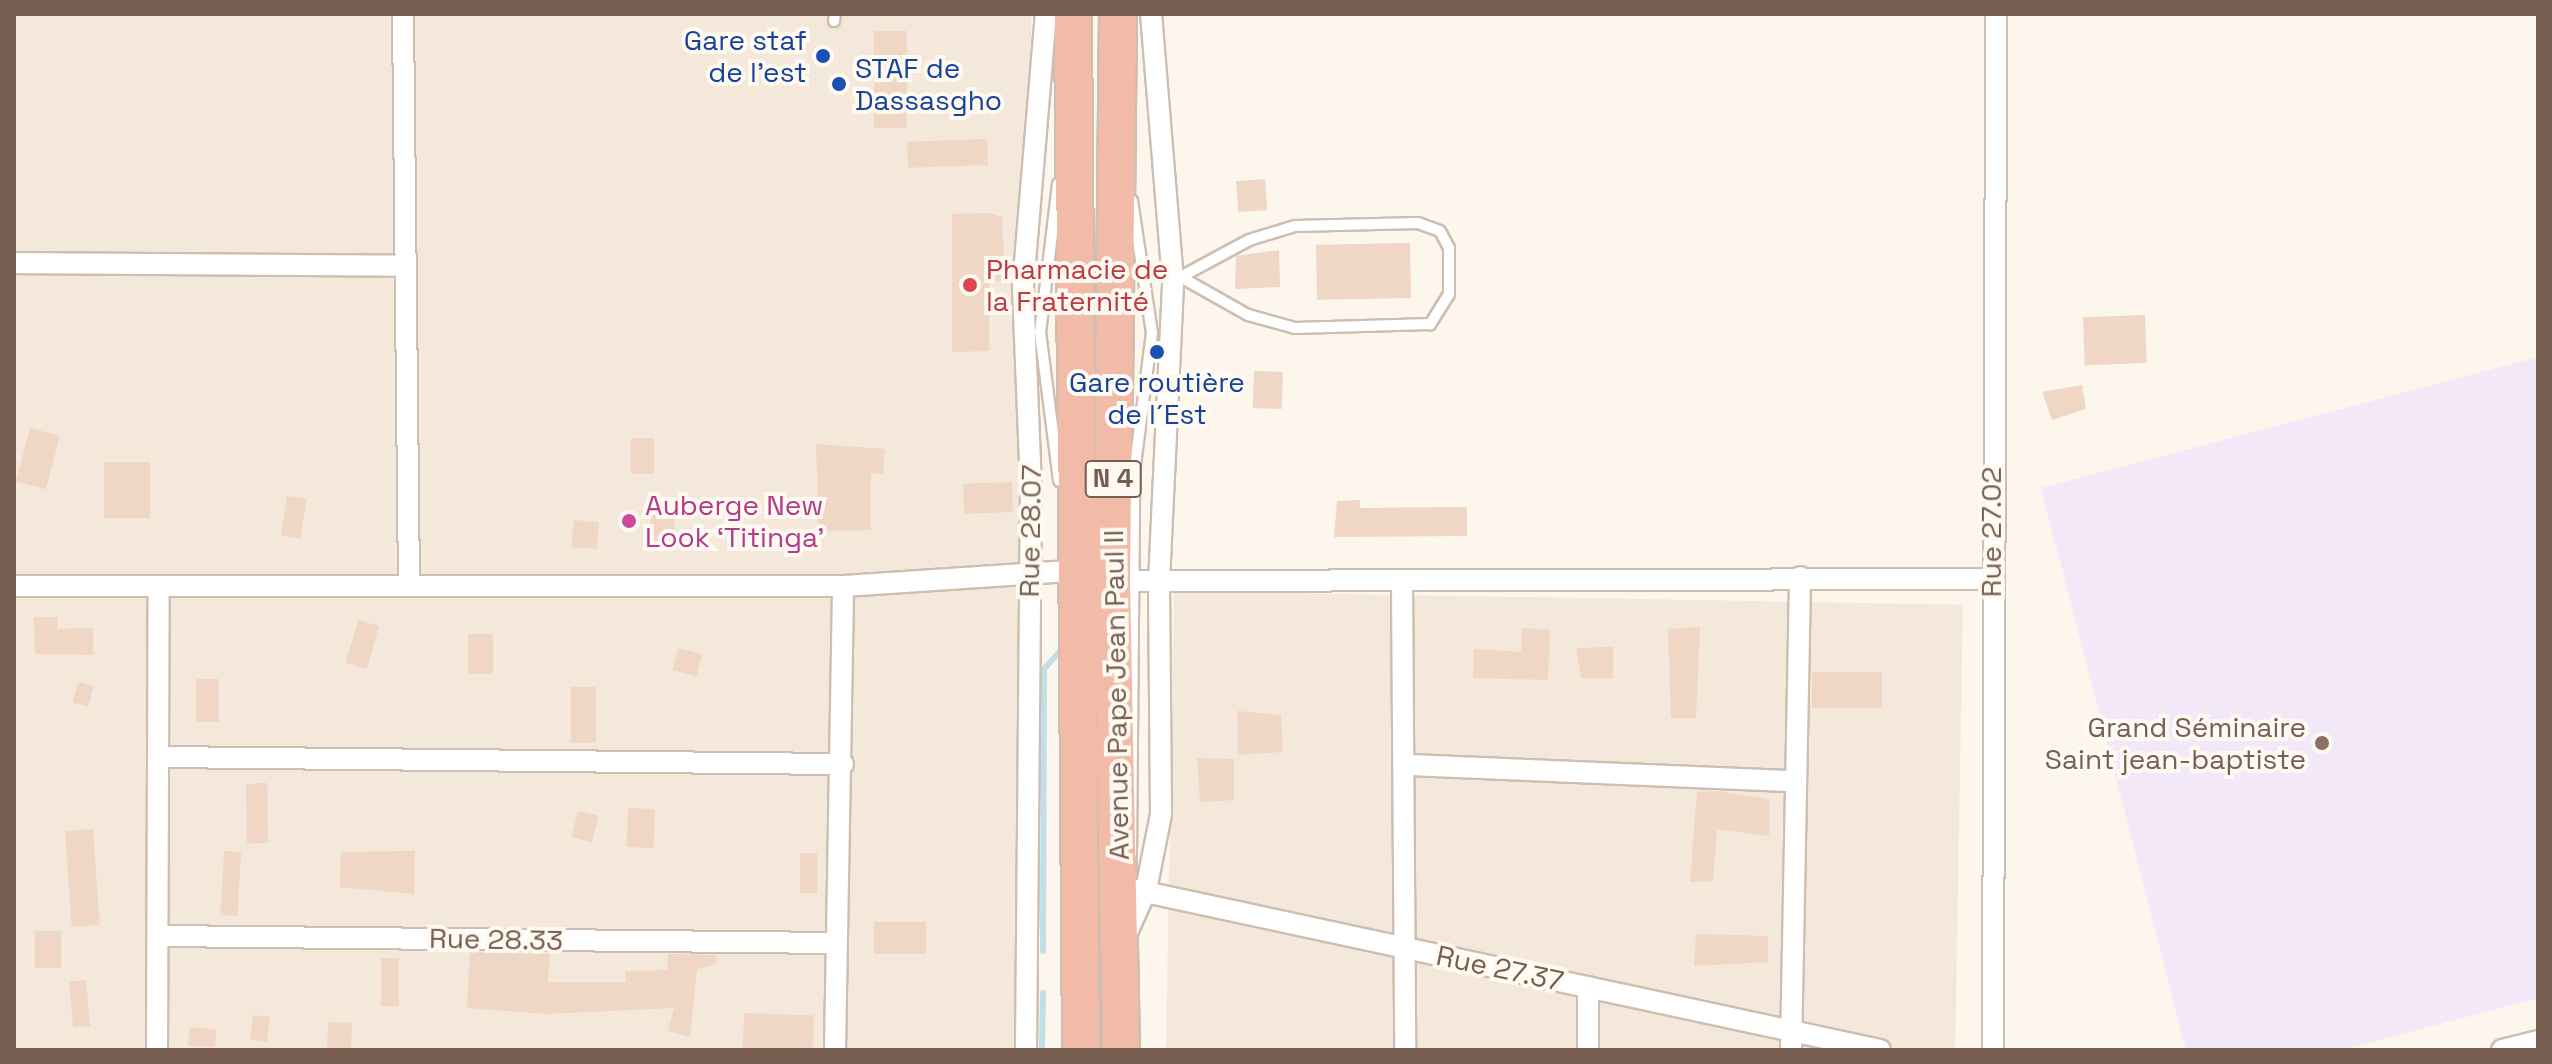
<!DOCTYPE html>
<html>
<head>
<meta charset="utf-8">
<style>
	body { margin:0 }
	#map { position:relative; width:2552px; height:1064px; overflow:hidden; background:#fcf6ec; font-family:"Space Grotesk",sans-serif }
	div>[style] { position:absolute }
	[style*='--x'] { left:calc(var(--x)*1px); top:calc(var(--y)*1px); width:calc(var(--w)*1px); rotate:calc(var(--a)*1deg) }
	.residential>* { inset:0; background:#f3e8da; transform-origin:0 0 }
	.education>* { inset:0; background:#f3e8f8 }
	.stream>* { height:6px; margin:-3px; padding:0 3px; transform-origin:3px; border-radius:3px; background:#c1dfe5 }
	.building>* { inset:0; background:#efd6c5; transform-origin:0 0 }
	.roads { filter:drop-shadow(2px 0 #cebeb1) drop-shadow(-2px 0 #cebeb1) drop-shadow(0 2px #cebeb1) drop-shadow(0 -2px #cebeb1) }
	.lane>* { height:10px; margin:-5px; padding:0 5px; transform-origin:5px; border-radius:5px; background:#fff }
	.street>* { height:20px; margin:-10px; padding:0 10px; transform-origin:10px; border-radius:10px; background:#fff }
	.highway>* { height:36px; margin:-18px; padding:0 18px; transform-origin:18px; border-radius:18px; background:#f1bba7 }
	.dots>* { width:22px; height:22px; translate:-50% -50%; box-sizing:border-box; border:4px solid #fefaf2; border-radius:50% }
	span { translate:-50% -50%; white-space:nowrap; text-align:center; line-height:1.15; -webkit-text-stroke:8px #fefaf2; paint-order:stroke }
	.shield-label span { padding:2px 6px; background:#fefaf2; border:2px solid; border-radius:6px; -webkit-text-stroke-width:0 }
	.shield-label { font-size:26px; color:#765d4f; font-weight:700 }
	.transit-label { font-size:28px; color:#164399 }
	.right { translate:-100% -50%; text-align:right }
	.left { translate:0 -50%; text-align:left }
	.health-label { font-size:28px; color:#be3a42 }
	.hotel-label { font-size:28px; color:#b23c85 }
	.street-label { font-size:28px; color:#765d4f }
	.education-label { font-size:28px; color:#785e54 }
	.frame { position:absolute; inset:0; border:16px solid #765d4f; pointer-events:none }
</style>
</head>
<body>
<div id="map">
	<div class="residential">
		<i style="left:14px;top:14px;width:1017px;height:1036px"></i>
		<i style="left:1174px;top:591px;width:789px;height:459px;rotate:1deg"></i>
	</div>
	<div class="education">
		<i style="clip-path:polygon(2538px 357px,2538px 998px,2342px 1050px,2186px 1050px,2041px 488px)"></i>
	</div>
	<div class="stream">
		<i style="--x:1043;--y:951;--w:282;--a:-89.8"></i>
		<i style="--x:1044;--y:669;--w:30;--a:-48"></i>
		<i style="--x:1042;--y:1050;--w:57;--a:-89"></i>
	</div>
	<div class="building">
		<i style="left:874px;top:31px;width:33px;height:97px"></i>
		<i style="left:987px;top:139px;width:26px;height:80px;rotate:88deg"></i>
		<i style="left:1265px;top:179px;width:31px;height:29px;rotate:86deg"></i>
		<i style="clip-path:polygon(989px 213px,1002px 217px,1005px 281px,989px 282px,989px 351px,952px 352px,952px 214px)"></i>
		<i style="left:1410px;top:243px;width:55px;height:94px;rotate:89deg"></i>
		<i style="clip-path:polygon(1279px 250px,1280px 287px,1235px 289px,1236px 256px)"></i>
		<i style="left:2145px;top:315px;width:48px;height:62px;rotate:88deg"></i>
		<i style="left:1254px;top:371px;width:29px;height:37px;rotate:2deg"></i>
		<i style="clip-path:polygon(2082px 385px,2086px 409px,2052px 420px,2042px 392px)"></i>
		<i style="left:30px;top:428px;width:31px;height:55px;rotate:15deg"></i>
		<i style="left:631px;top:438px;width:23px;height:36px"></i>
		<i style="clip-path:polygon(816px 444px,885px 449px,883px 474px,871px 473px,871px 530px,819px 531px)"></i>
		<i style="left:104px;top:462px;width:46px;height:56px"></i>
		<i style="left:1012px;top:482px;width:30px;height:49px;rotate:88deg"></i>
		<i style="left:287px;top:496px;width:20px;height:40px;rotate:9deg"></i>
		<i style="clip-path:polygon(1360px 500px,1360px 508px,1467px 507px,1467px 536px,1334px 537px,1337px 501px)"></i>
		<i style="left:651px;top:505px;width:24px;height:38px;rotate:2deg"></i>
		<i style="left:574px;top:520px;width:25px;height:27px;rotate:5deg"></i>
		<i style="clip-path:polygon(34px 617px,58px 617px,57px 629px,93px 628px,93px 655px,35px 654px)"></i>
		<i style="left:358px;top:620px;width:22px;height:45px;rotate:16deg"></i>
		<i style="clip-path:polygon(1700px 627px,1696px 718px,1671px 718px,1668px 629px)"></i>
		<i style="clip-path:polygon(1522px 628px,1550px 630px,1548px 680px,1473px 678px,1474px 649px,1521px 652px)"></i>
		<i style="left:468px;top:634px;width:25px;height:40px"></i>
		<i style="clip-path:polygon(1613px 647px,1613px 679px,1581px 678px,1576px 648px)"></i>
		<i style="left:678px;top:648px;width:25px;height:23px;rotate:14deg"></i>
		<i style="left:1812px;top:672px;width:70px;height:36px"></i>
		<i style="left:196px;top:679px;width:23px;height:43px"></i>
		<i style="left:78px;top:682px;width:16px;height:21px;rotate:14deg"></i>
		<i style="left:571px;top:687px;width:25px;height:56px"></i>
		<i style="clip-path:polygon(1237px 711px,1281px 715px,1283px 752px,1238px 755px)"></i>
		<i style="clip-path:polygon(1197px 758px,1234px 759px,1234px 800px,1200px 802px)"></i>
		<i style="left:267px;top:783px;width:60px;height:21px;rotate:89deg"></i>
		<i style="clip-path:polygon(1717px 791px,1769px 799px,1769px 836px,1717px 829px,1713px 881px,1690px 882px,1697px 792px)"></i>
		<i style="left:628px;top:808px;width:27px;height:39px;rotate:2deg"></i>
		<i style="left:578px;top:811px;width:21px;height:27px;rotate:14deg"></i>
		<i style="left:93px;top:829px;width:96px;height:28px;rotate:86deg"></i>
		<i style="left:224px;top:851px;width:17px;height:64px;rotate:3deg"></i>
		<i style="clip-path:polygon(415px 851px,414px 894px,340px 887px,341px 852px)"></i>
		<i style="left:800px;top:853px;width:17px;height:40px"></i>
		<i style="left:926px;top:922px;width:32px;height:52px;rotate:90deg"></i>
		<i style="left:35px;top:931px;width:26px;height:37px"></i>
		<i style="clip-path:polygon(1696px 934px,1768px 936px,1768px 962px,1694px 966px)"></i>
		<i style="clip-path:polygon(470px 952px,550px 954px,548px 982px,626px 982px,625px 971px,667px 970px,668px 954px,716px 955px,717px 964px,697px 969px,690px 1037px,668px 1031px,674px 1008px,546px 1014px,467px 1008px)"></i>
		<i style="left:381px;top:958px;width:18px;height:48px"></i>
		<i style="left:86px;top:980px;width:46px;height:17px;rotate:85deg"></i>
		<i style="left:744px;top:1013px;width:70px;height:37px;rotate:2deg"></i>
		<i style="left:253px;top:1015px;width:17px;height:25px;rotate:7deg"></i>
		<i style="left:328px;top:1022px;width:24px;height:28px;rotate:2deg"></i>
		<i style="left:190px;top:1027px;width:27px;height:18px;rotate:6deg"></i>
	</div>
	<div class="roads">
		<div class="lane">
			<i style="--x:834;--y:21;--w:7;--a:-82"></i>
			<i style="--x:1058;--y:184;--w:149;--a:96.9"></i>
			<i style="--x:1040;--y:332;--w:150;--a:82.7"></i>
			<i style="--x:1173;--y:281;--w:86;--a:-28.3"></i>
			<i style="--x:1249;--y:240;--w:48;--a:-16.9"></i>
			<i style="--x:1295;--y:226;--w:123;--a:-1.4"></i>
			<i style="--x:1418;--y:223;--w:23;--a:20"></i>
			<i style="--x:1440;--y:231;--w:19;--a:62"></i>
			<i style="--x:1449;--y:248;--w:46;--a:90"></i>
			<i style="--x:1449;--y:294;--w:36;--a:122"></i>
			<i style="--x:1430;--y:324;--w:135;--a:178.3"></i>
			<i style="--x:1295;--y:328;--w:49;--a:-164.5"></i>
			<i style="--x:1248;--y:315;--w:73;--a:-150.6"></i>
			<i style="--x:1131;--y:854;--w:381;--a:-89.5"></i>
			<i style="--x:1134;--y:473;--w:141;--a:-82.7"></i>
			<i style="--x:1152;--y:333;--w:134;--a:-98.6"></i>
		</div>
		<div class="street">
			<i style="--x:403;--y:14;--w:572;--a:89.4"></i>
			<i style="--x:14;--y:263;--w:391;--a:0.4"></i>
			<i style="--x:1112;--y:581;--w:878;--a:-0.13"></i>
			<i style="--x:1402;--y:583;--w:467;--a:89.6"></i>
			<i style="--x:14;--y:586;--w:829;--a:0"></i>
			<i style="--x:843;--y:586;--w:239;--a:-3.8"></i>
			<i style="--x:159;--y:757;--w:684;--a:0.59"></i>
			<i style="--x:1408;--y:765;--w:388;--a:2.4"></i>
			<i style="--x:1136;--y:890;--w:761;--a:12.14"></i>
			<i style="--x:158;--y:936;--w:676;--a:0.59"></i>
			<i style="--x:1125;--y:937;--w:51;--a:-65.9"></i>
			<i style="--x:1146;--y:890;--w:77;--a:-78.8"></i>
			<i style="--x:1161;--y:814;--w:232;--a:-90.5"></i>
			<i style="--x:1159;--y:582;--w:301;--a:-87.3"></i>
			<i style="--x:1173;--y:281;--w:268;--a:-94.7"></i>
			<i style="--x:1588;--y:987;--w:63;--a:90"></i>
			<i style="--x:157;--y:1050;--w:464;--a:-89.8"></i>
			<i style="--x:835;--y:1050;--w:464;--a:-89"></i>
			<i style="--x:1026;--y:1050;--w:563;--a:-89.49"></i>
			<i style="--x:1031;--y:487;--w:201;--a:-92.3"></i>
			<i style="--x:1023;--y:286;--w:273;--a:-85.2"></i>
			<i style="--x:1791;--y:1050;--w:473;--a:-88.9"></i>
			<i style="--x:1993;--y:1050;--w:1036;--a:-89.83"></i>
			<i style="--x:2502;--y:1050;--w:37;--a:-14"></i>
		</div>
		<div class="highway">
			<i style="--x:1073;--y:14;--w:1036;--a:89.56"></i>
			<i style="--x:1118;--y:14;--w:567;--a:90.61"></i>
			<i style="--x:1112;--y:581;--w:469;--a:88.9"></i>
		</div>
	</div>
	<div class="dots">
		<i style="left:823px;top:56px;background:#1a4fb4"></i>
		<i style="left:839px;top:84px;background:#1a4fb4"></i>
		<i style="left:970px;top:285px;background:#e0444e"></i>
		<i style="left:1157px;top:352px;background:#1a4fb4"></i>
		<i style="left:629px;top:521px;background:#d1479c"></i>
		<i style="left:2322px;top:743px;background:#8d6e63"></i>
	</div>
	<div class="shield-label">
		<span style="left:1113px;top:479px">N 4</span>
	</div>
	<div class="transit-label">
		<span class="right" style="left:807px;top:56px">Gare staf<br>de l'est</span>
		<span class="left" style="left:855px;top:84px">STAF de<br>Dassasgho</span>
		<span style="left:1157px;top:398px">Gare routière<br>de l´Est</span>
	</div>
	<div class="health-label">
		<span class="left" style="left:986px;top:285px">Pharmacie de<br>la Fraternité</span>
	</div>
	<div class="hotel-label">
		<span class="left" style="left:645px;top:521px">Auberge New<br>Look ‘Titinga’</span>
	</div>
	<div class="street-label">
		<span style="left:1030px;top:531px;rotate:-89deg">Rue 28.07</span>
		<span style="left:1991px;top:532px;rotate:-90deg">Rue 27.02</span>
		<span style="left:1116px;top:695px;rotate:-91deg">Avenue Pape Jean Paul II</span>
		<span style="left:496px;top:939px;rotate:1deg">Rue 28.33</span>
		<span style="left:1500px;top:968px;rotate:12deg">Rue 27.37</span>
	</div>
	<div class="education-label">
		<span class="right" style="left:2306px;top:743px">Grand Séminaire<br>Saint jean-baptiste</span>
	</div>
	<div class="frame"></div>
</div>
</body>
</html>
